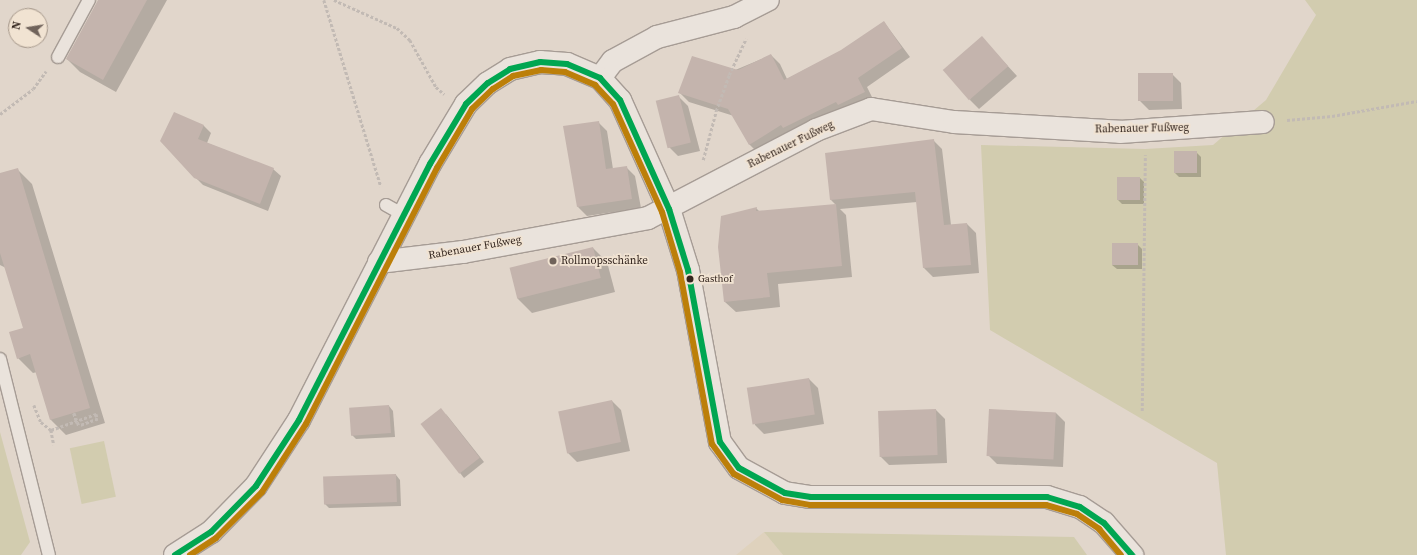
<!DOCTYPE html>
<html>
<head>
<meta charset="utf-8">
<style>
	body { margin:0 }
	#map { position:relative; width:1417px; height:555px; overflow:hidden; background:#e1d6cb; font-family:"Source Serif 4",serif }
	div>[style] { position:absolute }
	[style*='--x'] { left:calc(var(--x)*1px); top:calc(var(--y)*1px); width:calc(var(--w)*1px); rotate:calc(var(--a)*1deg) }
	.farmland>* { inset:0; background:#dfd2bd }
	.green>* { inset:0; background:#d2ccaf; transform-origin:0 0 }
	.shadow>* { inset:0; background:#0003 }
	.building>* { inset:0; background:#c4b4ad; transform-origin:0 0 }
	.path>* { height:2.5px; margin-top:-1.25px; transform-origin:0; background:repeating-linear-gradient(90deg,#c2bab4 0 3px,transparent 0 5px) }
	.roads { filter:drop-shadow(1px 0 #a69c95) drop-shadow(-1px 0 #a69c95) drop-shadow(0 1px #a69c95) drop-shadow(0 -1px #a69c95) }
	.service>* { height:12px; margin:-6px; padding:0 6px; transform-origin:6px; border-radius:6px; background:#eae3dc }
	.minor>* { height:22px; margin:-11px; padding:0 11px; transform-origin:11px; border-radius:11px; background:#eae3dc }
	.tertiary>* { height:22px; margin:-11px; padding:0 11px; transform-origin:11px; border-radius:11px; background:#eae3dc }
	.secondary>* { height:22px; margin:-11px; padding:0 11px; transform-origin:11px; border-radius:11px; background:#eae3dc }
	.path-bridge>* { height:2.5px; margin-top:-1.25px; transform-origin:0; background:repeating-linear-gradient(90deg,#c2bab4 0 3px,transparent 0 5px) }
	.bus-1>* { height:6px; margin:-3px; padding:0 3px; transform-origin:3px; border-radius:3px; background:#00a651 }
	.bus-2>* { height:6px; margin:-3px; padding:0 3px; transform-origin:3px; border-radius:3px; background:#bc7f09 }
	.dots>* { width:11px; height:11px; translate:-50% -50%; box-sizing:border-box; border:2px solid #f1e3d2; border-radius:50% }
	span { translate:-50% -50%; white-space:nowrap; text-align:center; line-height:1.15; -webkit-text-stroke:3.5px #f1e3d2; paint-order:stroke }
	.bus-label { font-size:10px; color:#33251e }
	.left { translate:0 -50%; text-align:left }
	.street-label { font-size:11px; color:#33251e }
	.poi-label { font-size:11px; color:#33251e }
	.north { position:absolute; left:8px; top:8px; width:40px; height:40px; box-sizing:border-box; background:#f1e3d2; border:1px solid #a5978a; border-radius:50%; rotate:282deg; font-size:11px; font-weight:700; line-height:16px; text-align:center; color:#33251e }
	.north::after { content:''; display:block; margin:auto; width:14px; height:18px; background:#70635b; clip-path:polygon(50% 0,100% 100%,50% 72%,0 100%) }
</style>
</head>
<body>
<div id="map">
	<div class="farmland">
		<i style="clip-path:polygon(764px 532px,783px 555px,736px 555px)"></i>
	</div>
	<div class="green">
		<i style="clip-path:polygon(1305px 0,1417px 0,1417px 555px,1226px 555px,1217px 463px,990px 330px,981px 145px,1145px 149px,1213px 145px,1266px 100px,1316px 15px)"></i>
		<i style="clip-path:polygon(0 432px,30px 542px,21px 555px,0 555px)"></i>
		<i style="left:104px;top:441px;width:57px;height:35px;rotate:78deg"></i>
		<i style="clip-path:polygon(764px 532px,1074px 537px,1087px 555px,783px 555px)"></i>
	</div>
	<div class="shadow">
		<i style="clip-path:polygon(99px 0,167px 0,116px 92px,80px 72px,67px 59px)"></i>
		<i style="clip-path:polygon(884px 22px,910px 57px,867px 87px,874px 101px,758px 153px,749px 144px,734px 116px,689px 102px,680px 93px,771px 55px,780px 64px,787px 79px,841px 51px)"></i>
		<i style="clip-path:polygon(982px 38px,1017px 76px,979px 109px,970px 100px)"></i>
		<i style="clip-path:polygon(1140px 74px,1172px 74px,1181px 83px,1182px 109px,1149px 110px,1140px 101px)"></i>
		<i style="clip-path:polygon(679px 97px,688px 106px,700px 151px,678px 156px,669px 147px)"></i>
		<i style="clip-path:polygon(174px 113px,204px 126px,211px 133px,207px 143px,273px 169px,281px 176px,268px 211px,203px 185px,195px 177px)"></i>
		<i style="clip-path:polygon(598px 122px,607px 131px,613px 169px,626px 167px,635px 176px,641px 208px,587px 216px,578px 207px)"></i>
		<i style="clip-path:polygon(933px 140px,942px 149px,951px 225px,967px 224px,976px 233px,979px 273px,933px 277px,924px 268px,917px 202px,840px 209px,846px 215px,852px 277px,778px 284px,780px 307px,736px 312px,725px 302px,756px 208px,760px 212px,836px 205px,831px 200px,826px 154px)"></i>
		<i style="clip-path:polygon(1196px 152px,1201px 157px,1201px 177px,1179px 177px,1175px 173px)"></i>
		<i style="clip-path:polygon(17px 169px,32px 184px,105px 423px,66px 435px,51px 420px,37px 372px,33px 373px,18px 358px,24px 329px,6px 268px,0 265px,0 174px)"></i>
		<i style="clip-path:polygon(1140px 178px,1144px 182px,1144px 204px,1122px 204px,1118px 200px)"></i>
		<i style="clip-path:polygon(1137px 244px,1142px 249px,1142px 269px,1117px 269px,1112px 265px)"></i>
		<i style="clip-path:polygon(593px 248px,607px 262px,615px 292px,532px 313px,518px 299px,511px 269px)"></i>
		<i style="clip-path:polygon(809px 379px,818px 388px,824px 424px,764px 434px,755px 425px,749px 389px)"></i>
		<i style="clip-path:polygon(612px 401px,621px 410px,630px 451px,577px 462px,568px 453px)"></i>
		<i style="clip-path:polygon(389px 406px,393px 411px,395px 437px,356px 439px,352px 435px)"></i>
		<i style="clip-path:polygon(936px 410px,945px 419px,947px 463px,889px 465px,880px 456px)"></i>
		<i style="clip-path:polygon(990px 410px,1056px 413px,1065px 422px,1063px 467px,997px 464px,988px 455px)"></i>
		<i style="clip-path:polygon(446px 414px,484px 462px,464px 478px,460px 473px)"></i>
		<i style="clip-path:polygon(396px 475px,400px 480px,401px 506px,329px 508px,324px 503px)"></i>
	</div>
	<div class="building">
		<i style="clip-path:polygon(98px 0,147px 0,103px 80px,66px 59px)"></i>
		<i style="clip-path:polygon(884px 21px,902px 48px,858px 78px,865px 92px,838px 105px,836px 102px,783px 128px,781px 125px,749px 145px,728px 109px,678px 93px,692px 56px,738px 70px,771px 54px,784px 80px,841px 50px)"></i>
		<i style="left:982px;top:36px;width:40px;height:52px;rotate:49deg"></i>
		<i style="left:1138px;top:73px;width:35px;height:28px"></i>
		<i style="left:679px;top:95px;width:49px;height:24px;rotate:76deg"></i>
		<i style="clip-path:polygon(174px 112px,204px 125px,198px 139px,274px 168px,260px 204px,194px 178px,160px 141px)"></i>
		<i style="clip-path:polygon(599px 121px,606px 169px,627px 166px,632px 199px,577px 207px,563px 126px)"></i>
		<i style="clip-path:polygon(934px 139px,944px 225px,967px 223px,971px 265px,923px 268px,915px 192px,830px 200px,825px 153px)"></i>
		<i style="left:1174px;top:151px;width:23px;height:22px"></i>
		<i style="clip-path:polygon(18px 168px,90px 408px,50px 420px,30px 354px,17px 359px,9px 332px,23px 328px,0 253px,0 173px)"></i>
		<i style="left:1117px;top:177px;width:23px;height:23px"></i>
		<i style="clip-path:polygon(836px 204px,842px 266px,767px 273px,770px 297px,724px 302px,718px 247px,721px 216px,757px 207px,756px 211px)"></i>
		<i style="left:1112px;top:243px;width:26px;height:22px"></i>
		<i style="left:593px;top:247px;width:32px;height:86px;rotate:76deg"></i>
		<i style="left:809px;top:378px;width:37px;height:63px;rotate:81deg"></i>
		<i style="left:612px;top:400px;width:43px;height:55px;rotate:78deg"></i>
		<i style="left:389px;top:405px;width:28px;height:40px;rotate:86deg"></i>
		<i style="left:441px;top:408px;width:63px;height:26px;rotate:52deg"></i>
		<i style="left:936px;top:409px;width:46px;height:58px;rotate:88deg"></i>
		<i style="left:989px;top:409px;width:67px;height:47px;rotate:3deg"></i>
		<i style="left:396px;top:474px;width:28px;height:73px;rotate:88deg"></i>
	</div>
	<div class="path">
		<i style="--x:324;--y:0;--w:195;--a:73"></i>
		<i style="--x:334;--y:0;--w:69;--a:24"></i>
		<i style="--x:397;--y:28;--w:18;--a:43"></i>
		<i style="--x:410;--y:40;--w:54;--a:61"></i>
		<i style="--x:436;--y:87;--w:11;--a:41"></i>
		<i style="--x:0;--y:114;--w:41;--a:-37.1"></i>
		<i style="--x:33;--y:89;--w:22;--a:-54"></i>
		<i style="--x:1287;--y:120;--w:45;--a:-5.1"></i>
		<i style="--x:1332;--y:116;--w:86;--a:-10"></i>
		<i style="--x:703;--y:160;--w:51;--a:-75.1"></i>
		<i style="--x:716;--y:111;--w:38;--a:-70"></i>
		<i style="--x:729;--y:75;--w:40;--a:-65"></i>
		<i style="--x:34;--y:405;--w:18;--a:68"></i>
		<i style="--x:41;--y:422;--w:13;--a:39"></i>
		<i style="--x:51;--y:430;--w:15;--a:79"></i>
		<i style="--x:1142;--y:411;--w:256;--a:-89.3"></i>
		<i style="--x:74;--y:413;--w:7;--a:74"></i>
		<i style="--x:51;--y:430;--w:48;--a:-19.6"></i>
		<i style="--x:96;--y:414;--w:5;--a:68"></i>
		<i style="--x:98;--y:419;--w:20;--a:160"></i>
	</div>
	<div class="roads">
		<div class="service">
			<i style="--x:58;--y:57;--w:65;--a:-61.5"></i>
			<i style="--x:386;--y:205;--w:21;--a:29"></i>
			<i style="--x:0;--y:359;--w:202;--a:76"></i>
		</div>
		<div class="minor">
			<i style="--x:379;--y:262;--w:85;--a:-6.8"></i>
			<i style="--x:463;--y:252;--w:188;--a:-10.4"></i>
			<i style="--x:648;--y:218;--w:190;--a:-27.6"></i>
			<i style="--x:816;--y:130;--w:59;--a:-20.9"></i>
			<i style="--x:871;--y:109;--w:84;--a:8.9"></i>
			<i style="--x:954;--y:122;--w:166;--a:3.4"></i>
			<i style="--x:1120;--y:132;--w:143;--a:-4"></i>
		</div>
		<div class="tertiary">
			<i style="--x:600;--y:78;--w:21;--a:-53"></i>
			<i style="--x:613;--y:61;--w:50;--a:-28.6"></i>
			<i style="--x:657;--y:37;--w:80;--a:-14.6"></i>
			<i style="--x:734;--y:17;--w:38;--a:-27"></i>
		</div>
		<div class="secondary">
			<i style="--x:175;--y:555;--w:43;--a:-32.6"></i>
			<i style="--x:211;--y:532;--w:64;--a:-45.6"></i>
			<i style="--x:256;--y:486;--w:79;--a:-56.9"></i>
			<i style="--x:299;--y:420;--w:288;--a:-62.9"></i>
			<i style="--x:430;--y:164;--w:70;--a:-59"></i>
			<i style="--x:466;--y:104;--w:30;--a:-44"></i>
			<i style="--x:488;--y:83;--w:26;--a:-32"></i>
			<i style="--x:510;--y:69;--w:31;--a:-13"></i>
			<i style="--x:540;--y:62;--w:27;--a:4"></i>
			<i style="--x:567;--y:64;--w:36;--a:23"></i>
			<i style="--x:600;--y:78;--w:30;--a:48"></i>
			<i style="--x:620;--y:100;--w:120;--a:65.8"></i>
			<i style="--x:669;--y:209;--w:64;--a:72.7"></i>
			<i style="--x:688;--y:270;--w:175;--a:79.5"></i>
			<i style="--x:720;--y:442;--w:32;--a:54"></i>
			<i style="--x:739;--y:468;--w:52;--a:28.5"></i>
			<i style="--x:785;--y:493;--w:26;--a:9"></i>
			<i style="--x:811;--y:497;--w:236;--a:0"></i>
			<i style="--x:1047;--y:497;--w:34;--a:17"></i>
			<i style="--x:1080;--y:507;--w:29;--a:34"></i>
			<i style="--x:1104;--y:523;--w:43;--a:48.8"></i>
		</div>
	</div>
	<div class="path-bridge">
		<i style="--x:74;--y:413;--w:14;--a:69"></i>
	</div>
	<div class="bus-1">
		<i style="--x:175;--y:555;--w:43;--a:-32.6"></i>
		<i style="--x:211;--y:532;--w:64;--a:-45.6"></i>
		<i style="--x:256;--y:486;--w:79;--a:-56.9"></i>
		<i style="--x:299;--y:420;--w:288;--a:-62.9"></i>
		<i style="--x:430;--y:164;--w:70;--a:-59"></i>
		<i style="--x:466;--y:104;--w:30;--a:-44"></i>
		<i style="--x:488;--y:83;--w:26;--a:-32"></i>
		<i style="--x:510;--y:69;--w:31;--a:-13"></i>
		<i style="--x:540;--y:62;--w:27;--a:4"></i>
		<i style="--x:567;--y:64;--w:36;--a:23"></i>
		<i style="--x:600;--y:78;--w:30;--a:48"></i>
		<i style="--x:620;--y:100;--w:120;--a:65.8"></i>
		<i style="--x:669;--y:209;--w:64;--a:72.7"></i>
		<i style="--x:688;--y:270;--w:175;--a:79.5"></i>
		<i style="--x:720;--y:442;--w:32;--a:54"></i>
		<i style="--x:739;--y:468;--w:52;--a:28.5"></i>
		<i style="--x:785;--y:493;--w:26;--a:9"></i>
		<i style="--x:811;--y:497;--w:236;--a:0"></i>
		<i style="--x:1047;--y:497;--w:34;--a:17"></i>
		<i style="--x:1080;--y:507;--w:29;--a:34"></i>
		<i style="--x:1104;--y:523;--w:43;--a:48.8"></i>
	</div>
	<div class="bus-2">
		<i style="--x:190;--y:555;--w:31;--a:-33"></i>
		<i style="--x:216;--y:538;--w:65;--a:-45"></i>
		<i style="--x:262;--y:492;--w:81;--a:-57.1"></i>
		<i style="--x:306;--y:424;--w:288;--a:-62.9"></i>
		<i style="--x:437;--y:168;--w:69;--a:-59.3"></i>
		<i style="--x:472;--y:109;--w:29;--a:-44"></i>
		<i style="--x:493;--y:89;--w:24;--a:-33"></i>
		<i style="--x:513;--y:76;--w:29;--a:-12"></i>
		<i style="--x:541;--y:70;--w:24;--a:5"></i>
		<i style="--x:565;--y:72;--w:33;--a:23"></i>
		<i style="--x:595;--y:85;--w:26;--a:47"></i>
		<i style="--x:613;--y:104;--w:119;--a:65.6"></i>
		<i style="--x:662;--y:212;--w:63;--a:73.3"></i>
		<i style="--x:680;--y:272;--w:175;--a:79.5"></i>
		<i style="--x:712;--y:444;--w:37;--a:54"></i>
		<i style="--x:734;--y:474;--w:55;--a:28.4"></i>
		<i style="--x:782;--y:500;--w:28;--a:10"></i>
		<i style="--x:810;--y:505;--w:236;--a:0"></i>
		<i style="--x:1046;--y:505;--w:32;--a:16"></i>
		<i style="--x:1077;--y:514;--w:27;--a:34"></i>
		<i style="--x:1099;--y:529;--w:34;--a:50"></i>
	</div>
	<div class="dots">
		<i style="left:553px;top:261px;background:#70635b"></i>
		<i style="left:690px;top:279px;background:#33251e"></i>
	</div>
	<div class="bus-label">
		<span class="left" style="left:698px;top:279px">Gasthof</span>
	</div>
	<div class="street-label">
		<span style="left:1142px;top:129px;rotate:-1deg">Rabenauer Fußweg</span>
		<span style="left:791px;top:145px;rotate:-26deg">Rabenauer Fußweg</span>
		<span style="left:475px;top:248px;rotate:-10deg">Rabenauer Fußweg</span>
	</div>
	<div class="poi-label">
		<span class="left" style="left:561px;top:261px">Rollmopsschänke</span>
	</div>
	<div class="north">N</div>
</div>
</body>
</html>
